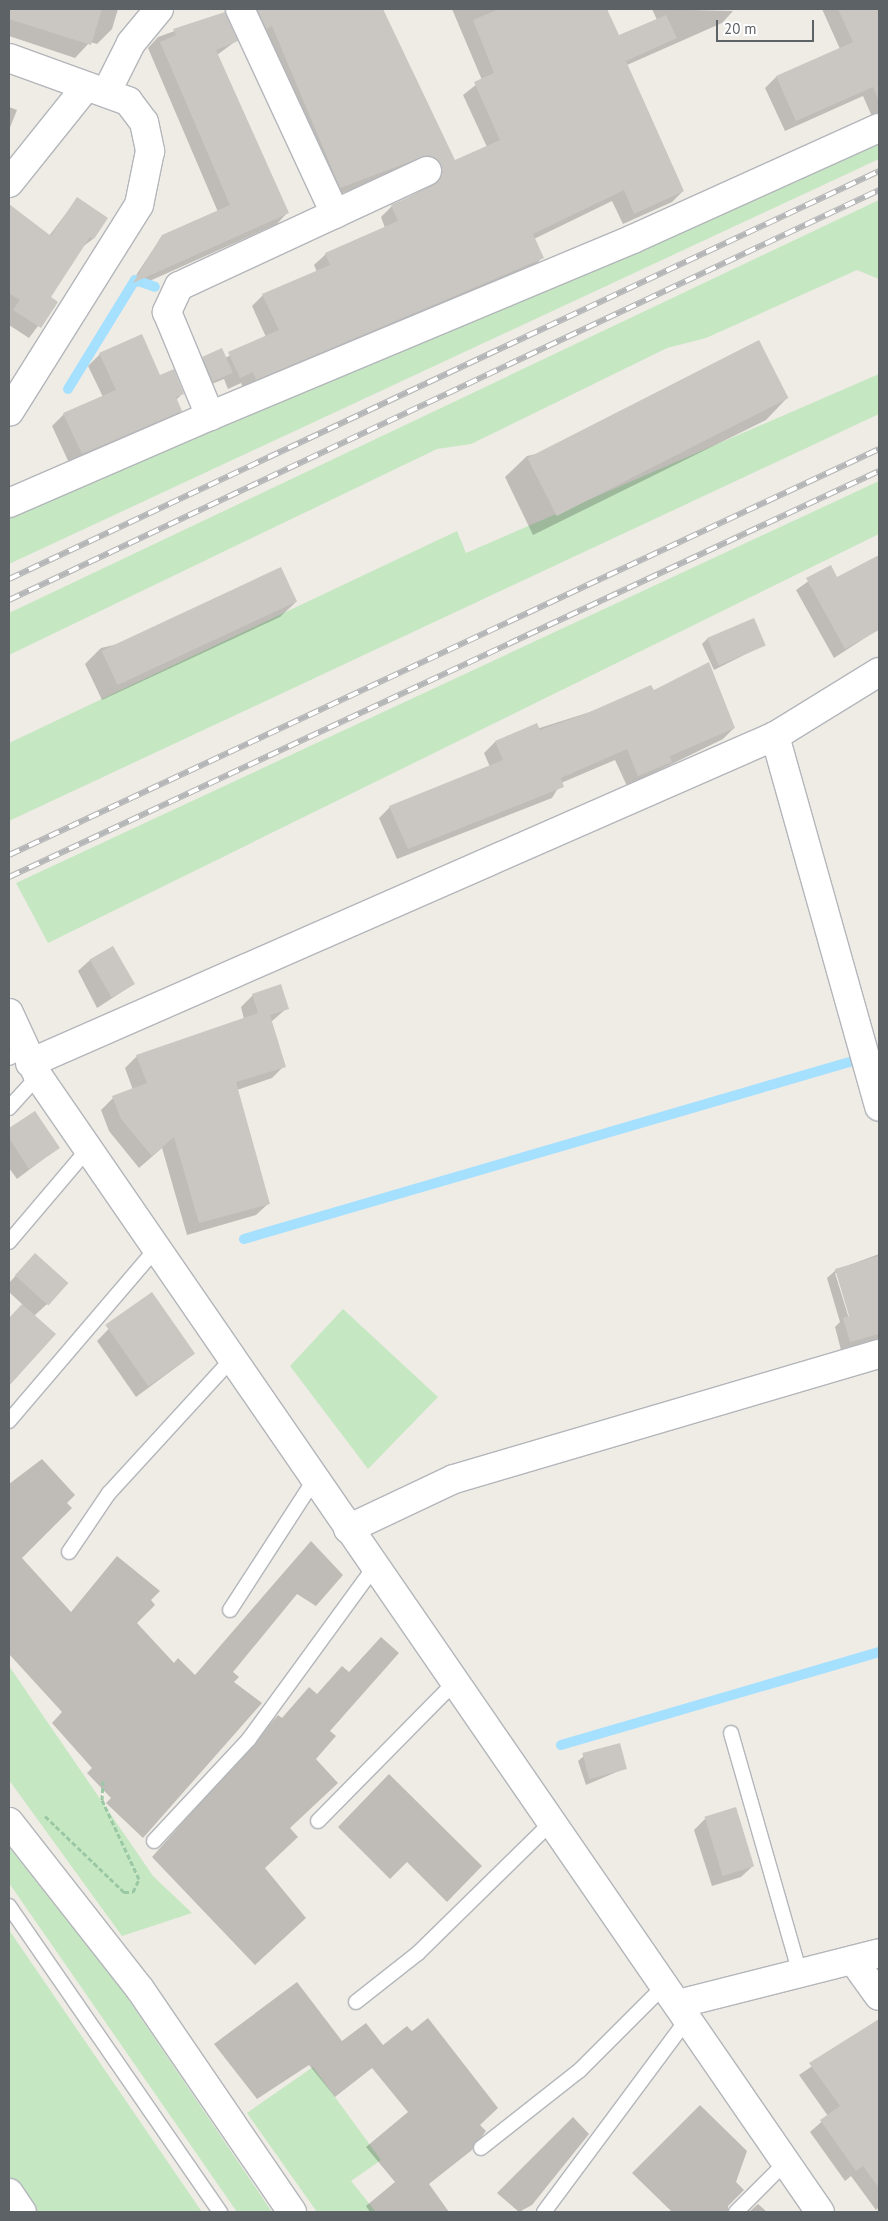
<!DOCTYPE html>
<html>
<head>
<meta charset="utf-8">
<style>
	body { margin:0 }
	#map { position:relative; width:888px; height:2221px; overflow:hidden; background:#efece6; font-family:"PT Sans",sans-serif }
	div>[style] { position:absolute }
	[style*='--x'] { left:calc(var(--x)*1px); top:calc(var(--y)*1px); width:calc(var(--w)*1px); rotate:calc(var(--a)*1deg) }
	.green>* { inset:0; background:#c5e7c2 }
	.shadow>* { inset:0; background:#0003 }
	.stream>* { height:10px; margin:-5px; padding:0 5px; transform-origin:5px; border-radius:5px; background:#a6e0ff }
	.building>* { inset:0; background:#cac7c3; transform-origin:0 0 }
	.path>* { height:3px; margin-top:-1.5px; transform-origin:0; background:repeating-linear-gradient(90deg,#9bc8a4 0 5px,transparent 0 7.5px) }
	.roads { filter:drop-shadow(1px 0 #b3b6ba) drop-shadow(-1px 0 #b3b6ba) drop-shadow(0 1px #b3b6ba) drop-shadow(0 -1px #b3b6ba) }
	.lane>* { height:14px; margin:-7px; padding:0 7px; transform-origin:7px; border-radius:7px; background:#fff }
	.street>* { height:28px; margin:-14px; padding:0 14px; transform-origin:14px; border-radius:14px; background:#fff }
	.secondary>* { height:28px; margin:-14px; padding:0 14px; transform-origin:14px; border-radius:14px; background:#fff }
	.rail>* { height:5.5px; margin-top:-2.75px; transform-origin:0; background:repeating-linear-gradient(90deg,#fff 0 11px,#b4b5b6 0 22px); box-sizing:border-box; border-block:1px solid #b4b5b6 }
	span { translate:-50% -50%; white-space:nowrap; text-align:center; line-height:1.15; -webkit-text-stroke:4px #fff; paint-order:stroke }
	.frame { position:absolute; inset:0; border:10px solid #5d6266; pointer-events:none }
	.scale { position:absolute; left:716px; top:20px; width:98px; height:22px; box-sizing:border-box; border:2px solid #5d6266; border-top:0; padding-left:6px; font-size:15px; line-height:18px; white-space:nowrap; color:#5d6266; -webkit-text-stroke:4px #fff; paint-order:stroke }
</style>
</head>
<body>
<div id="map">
	<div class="green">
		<i style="clip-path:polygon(879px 144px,879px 159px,9px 564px,9px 518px)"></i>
		<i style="clip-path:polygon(879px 200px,879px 279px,857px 270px,706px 338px,667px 348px,471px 444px,437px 449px,9px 655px,9px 613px)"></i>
		<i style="clip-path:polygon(879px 374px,879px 414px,9px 821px,9px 743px,457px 531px,466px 553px)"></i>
		<i style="clip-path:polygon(879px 481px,879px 534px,48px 943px,16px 883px)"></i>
		<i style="clip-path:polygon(343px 1309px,438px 1397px,368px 1469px,290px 1366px)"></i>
		<i style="clip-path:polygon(9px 1666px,153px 1876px,192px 1913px,122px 1936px,9px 1780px)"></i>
		<i style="clip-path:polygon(9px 1847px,124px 1993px,272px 2212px,237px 2212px,9px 1883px)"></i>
		<i style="clip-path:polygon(9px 1930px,202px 2212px,9px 2212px)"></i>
		<i style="clip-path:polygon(313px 2067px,381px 2160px,351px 2181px,376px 2212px,317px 2212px,247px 2113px)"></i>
	</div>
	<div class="shadow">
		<i style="clip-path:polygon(9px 9px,118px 9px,112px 29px,97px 44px,90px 42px,75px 58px,9px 36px)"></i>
		<i style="clip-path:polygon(245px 9px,382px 9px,454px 162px,487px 147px,463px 95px,482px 80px,452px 9px,605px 9px,618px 37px,657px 20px,652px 9px,733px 11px,722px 23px,627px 65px,683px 191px,672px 202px,623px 224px,612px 201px,534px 239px,542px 258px,531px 269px,244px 390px,241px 383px,228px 389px,224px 379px,207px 386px,197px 363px,203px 358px,225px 358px,266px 337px,252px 306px,263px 295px,317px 272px,314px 265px,326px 254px,385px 228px,381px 217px,392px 206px,432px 185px,425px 170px,416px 166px,329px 198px)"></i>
		<i style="clip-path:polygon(822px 9px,879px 9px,879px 119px,874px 121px,863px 96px,785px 131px,765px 88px,776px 77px,840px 49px)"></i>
		<i style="clip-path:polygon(224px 13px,236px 41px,217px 55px,287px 213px,277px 224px,125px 292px,162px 236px,218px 212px,148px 48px,158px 37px)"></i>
		<i style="clip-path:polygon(9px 107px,17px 110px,9px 130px)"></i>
		<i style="clip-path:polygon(77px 199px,93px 239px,81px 248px,50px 298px,56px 302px,29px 338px,9px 325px,9px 205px,49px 236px)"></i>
		<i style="clip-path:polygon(100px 354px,160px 377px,182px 394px,176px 400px,181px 411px,169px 423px,70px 465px,52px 426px,64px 414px,103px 397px,88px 366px)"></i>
		<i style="clip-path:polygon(787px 398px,766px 420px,533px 535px,505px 477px,527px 456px)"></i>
		<i style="clip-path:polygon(879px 556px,879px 602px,856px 614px,868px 636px,834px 658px,796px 590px,830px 566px,837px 579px)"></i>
		<i style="clip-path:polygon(296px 602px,280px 617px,102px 700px,85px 664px,101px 648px)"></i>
		<i style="clip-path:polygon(708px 638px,764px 645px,714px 670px,702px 644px)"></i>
		<i style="clip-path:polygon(653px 692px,734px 728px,723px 739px,627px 786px,615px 760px,561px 783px,552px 798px,397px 859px,379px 818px,390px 807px,490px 767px,484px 753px,495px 742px)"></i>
		<i style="clip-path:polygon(90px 960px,134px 984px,97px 1008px,78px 971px)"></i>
		<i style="clip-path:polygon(253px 995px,287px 1008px,271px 1022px,284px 1066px,272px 1078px,237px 1090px,269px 1203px,256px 1215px,187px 1235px,162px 1148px,139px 1168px,109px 1131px,101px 1110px,113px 1098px,133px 1090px,125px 1068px,137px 1056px,244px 1019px,241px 1007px)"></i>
		<i style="clip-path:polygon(35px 1113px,58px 1148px,17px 1179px,9px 1168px,9px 1130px)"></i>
		<i style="clip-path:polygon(evenodd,879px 1254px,879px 1339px,841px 1350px,835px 1327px,840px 1322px,827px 1278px,836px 1270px,879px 1254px,835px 1273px,838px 1273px,852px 1322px,850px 1322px,835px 1273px)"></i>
		<i style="clip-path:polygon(35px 1255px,47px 1304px,34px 1316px,9px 1384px,9px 1319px,23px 1305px,9px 1292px,9px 1283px)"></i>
		<i style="clip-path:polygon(152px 1294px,194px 1354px,136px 1397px,97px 1341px,122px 1315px)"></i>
		<i style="clip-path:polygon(42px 1459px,75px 1495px,67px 1503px,72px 1508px,22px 1558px,71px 1612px,117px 1556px,160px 1591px,151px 1600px,155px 1605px,137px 1623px,174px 1663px,178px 1658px,195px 1675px,311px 1541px,343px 1575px,316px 1606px,297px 1594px,233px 1672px,239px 1677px,234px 1682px,262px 1703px,143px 1838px,106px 1803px,111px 1798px,87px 1773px,92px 1768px,52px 1723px,62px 1712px,9px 1654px,9px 1484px)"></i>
		<i style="clip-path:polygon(381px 1637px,399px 1653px,330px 1731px,336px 1736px,316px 1759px,338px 1783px,290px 1828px,298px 1837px,265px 1868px,306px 1918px,255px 1965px,152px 1857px,278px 1715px,282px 1718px,309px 1687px,317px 1694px,342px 1666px,349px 1672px)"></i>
		<i style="clip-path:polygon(584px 1756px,626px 1768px,586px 1785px,578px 1761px)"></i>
		<i style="clip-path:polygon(389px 1774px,482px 1866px,447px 1902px,407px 1862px,390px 1879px,338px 1827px)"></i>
		<i style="clip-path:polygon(706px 1818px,753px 1866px,741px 1877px,712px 1886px,694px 1830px)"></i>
		<i style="clip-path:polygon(297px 1982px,342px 2041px,366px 2023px,383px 2045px,407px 2026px,412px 2031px,428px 2018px,498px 2108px,480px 2125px,486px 2131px,472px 2150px,429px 2184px,449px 2212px,370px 2212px,366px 2206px,395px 2182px,366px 2147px,408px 2112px,372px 2068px,335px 2097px,309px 2065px,257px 2099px,214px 2044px)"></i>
		<i style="clip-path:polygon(873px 2025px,879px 2033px,879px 2207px,876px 2210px,851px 2176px,845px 2181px,810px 2132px,828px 2116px,799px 2075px)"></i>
		<i style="clip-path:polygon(700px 2105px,747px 2151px,736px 2182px,744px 2190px,728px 2206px,728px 2212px,672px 2212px,632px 2173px)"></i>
		<i style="clip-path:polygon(573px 2117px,589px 2134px,532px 2205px,519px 2212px,497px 2193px)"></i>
		<i style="clip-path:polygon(758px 2204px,767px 2212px,749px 2212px)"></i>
	</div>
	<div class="stream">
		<i style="--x:68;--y:389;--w:128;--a:-58.4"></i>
		<i style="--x:135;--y:280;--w:21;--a:19"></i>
		<i style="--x:244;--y:1239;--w:638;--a:-16.3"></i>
		<i style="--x:561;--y:1745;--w:331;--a:-16.3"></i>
	</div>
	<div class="building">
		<i style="clip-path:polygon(9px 9px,102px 9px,91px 45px,9px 19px)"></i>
		<i style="clip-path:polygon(257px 9px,383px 9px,455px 160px,500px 140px,474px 82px,494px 73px,473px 20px,499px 9px,607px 9px,619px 35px,666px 15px,677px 38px,626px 61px,684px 191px,634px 214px,624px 190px,533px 234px,544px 258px,256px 380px,253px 372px,240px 378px,228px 352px,279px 330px,262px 294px,330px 265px,325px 253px,398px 221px,391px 205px,434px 185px,443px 172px,436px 159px,428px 155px,340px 188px,272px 26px,266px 29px)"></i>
		<i style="clip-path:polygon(838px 9px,879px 9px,879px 101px,873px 87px,796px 121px,776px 76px,853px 42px)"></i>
		<i style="clip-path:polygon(225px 12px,238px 41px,216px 50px,289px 213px,133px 283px,162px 235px,230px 205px,160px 42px,176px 35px,173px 29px)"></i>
		<i style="clip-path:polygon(77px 197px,108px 218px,94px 239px,90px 237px,51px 297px,58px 302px,41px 328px,13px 310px,20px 300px,9px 293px,9px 204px,51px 236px)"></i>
		<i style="clip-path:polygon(142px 334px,160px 375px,174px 369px,184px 394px,176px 397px,182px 411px,82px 454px,63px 413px,116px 390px,99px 353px)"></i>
		<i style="left:759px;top:340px;width:65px;height:260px;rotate:63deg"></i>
		<i style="left:222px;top:348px;width:27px;height:22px;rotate:66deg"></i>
		<i style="clip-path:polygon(879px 555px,879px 630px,845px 649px,806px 578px,831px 565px,837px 577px)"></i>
		<i style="left:281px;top:567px;width:38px;height:198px;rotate:65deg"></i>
		<i style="left:754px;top:618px;width:30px;height:51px;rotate:67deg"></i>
		<i style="clip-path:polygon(709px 662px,735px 728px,670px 756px,672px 762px,638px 776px,627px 749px,561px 778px,564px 787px,408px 849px,389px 806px,503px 760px,495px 741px,537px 723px,540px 730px,585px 714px,651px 685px,654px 690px)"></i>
		<i style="left:113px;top:946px;width:44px;height:27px;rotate:60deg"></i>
		<i style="clip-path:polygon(281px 984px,289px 1009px,270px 1015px,286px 1067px,236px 1082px,270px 1204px,199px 1223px,174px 1137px,152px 1156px,121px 1119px,112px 1096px,147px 1083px,136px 1055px,258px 1013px,252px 994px)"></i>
		<i style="clip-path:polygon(35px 1111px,60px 1148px,29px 1169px,9px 1138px,9px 1128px)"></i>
		<i style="left:35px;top:1253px;width:45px;height:30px;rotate:42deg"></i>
		<i style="clip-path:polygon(879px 1256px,879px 1334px,850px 1342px,843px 1318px,849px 1316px,835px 1269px)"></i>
		<i style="left:152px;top:1292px;width:75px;height:57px;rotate:55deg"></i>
		<i style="clip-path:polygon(22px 1304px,56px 1334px,9px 1386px,9px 1318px)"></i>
		<i style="left:620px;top:1743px;width:27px;height:39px;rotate:75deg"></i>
		<i style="left:736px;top:1807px;width:62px;height:33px;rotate:73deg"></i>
		<i style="clip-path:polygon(879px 2019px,879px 2188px,863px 2166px,856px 2171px,820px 2120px,840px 2106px,809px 2063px)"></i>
	</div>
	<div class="path">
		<i style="--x:45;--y:1816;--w:110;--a:43.9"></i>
		<i style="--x:124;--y:1892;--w:9;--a:0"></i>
		<i style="--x:133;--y:1892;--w:14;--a:-65"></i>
		<i style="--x:139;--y:1879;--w:87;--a:-115.1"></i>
		<i style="--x:102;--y:1800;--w:19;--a:-87"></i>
	</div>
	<div class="roads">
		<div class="lane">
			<i style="--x:9;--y:1058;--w:17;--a:-25"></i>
			<i style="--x:9;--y:1108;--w:43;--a:-47.8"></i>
			<i style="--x:9;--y:1242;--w:122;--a:-49.7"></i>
			<i style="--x:9;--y:1421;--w:226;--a:-49.5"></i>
			<i style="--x:69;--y:1552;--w:71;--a:-55.9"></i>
			<i style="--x:109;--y:1493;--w:182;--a:-47.5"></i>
			<i style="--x:230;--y:1610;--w:155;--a:-57.1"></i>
			<i style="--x:731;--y:1733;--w:251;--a:74"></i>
			<i style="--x:318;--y:1821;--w:197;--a:-45.4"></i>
			<i style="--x:154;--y:1841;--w:139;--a:-47"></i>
			<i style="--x:249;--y:1739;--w:214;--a:-53.9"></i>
			<i style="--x:9;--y:1906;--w:372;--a:55.4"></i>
			<i style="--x:356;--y:2002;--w:79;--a:-38.3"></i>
			<i style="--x:418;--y:1953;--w:190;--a:-44.4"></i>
			<i style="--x:481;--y:2148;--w:125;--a:-38.2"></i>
			<i style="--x:579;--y:2071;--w:122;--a:-45"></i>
			<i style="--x:544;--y:2212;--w:242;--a:-53.4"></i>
			<i style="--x:736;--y:2212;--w:71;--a:-45"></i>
		</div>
		<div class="street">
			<i style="--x:240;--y:9;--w:226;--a:65.1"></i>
			<i style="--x:9;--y:58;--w:127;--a:19.9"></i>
			<i style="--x:128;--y:101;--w:26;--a:53"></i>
			<i style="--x:144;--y:122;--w:30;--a:78"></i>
			<i style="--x:150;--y:151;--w:55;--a:101.5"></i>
			<i style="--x:139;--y:205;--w:244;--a:122.1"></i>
			<i style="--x:106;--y:93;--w:56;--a:-63.4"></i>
			<i style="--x:131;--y:43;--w:44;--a:-50.5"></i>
			<i style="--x:427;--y:171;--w:273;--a:155.1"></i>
			<i style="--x:179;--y:286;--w:29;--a:115"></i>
			<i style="--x:167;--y:312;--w:113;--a:67.5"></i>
			<i style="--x:210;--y:416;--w:459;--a:-22.7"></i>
			<i style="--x:633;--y:239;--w:270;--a:-24.3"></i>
			<i style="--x:9;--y:183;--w:123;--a:-51.3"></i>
			<i style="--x:9;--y:503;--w:219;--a:-23.4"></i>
			<i style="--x:775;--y:736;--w:385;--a:74.3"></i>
			<i style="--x:9;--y:1013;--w:69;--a:65.3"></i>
			<i style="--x:38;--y:1076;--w:1379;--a:55.46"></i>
			<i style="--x:30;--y:1063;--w:814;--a:-23.7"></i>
			<i style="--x:775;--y:736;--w:122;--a:-31.6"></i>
			<i style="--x:348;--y:1529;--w:117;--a:-25.3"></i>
			<i style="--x:454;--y:1479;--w:443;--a:-16.4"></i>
			<i style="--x:853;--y:1960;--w:44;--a:54.2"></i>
			<i style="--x:678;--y:2004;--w:207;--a:-14.2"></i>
			<i style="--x:9;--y:2193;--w:23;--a:56"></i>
		</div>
		<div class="secondary">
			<i style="--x:9;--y:1822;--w:212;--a:51.9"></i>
			<i style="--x:140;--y:1989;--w:270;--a:55.7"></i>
		</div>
	</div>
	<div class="rail">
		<i style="--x:9;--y:579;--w:961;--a:-25.12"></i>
		<i style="--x:9;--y:600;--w:962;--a:-25.23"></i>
		<i style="--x:9;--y:855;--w:960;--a:-25.02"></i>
		<i style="--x:9;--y:877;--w:960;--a:-25.02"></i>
	</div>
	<div class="frame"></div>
	<div class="scale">20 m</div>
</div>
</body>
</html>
